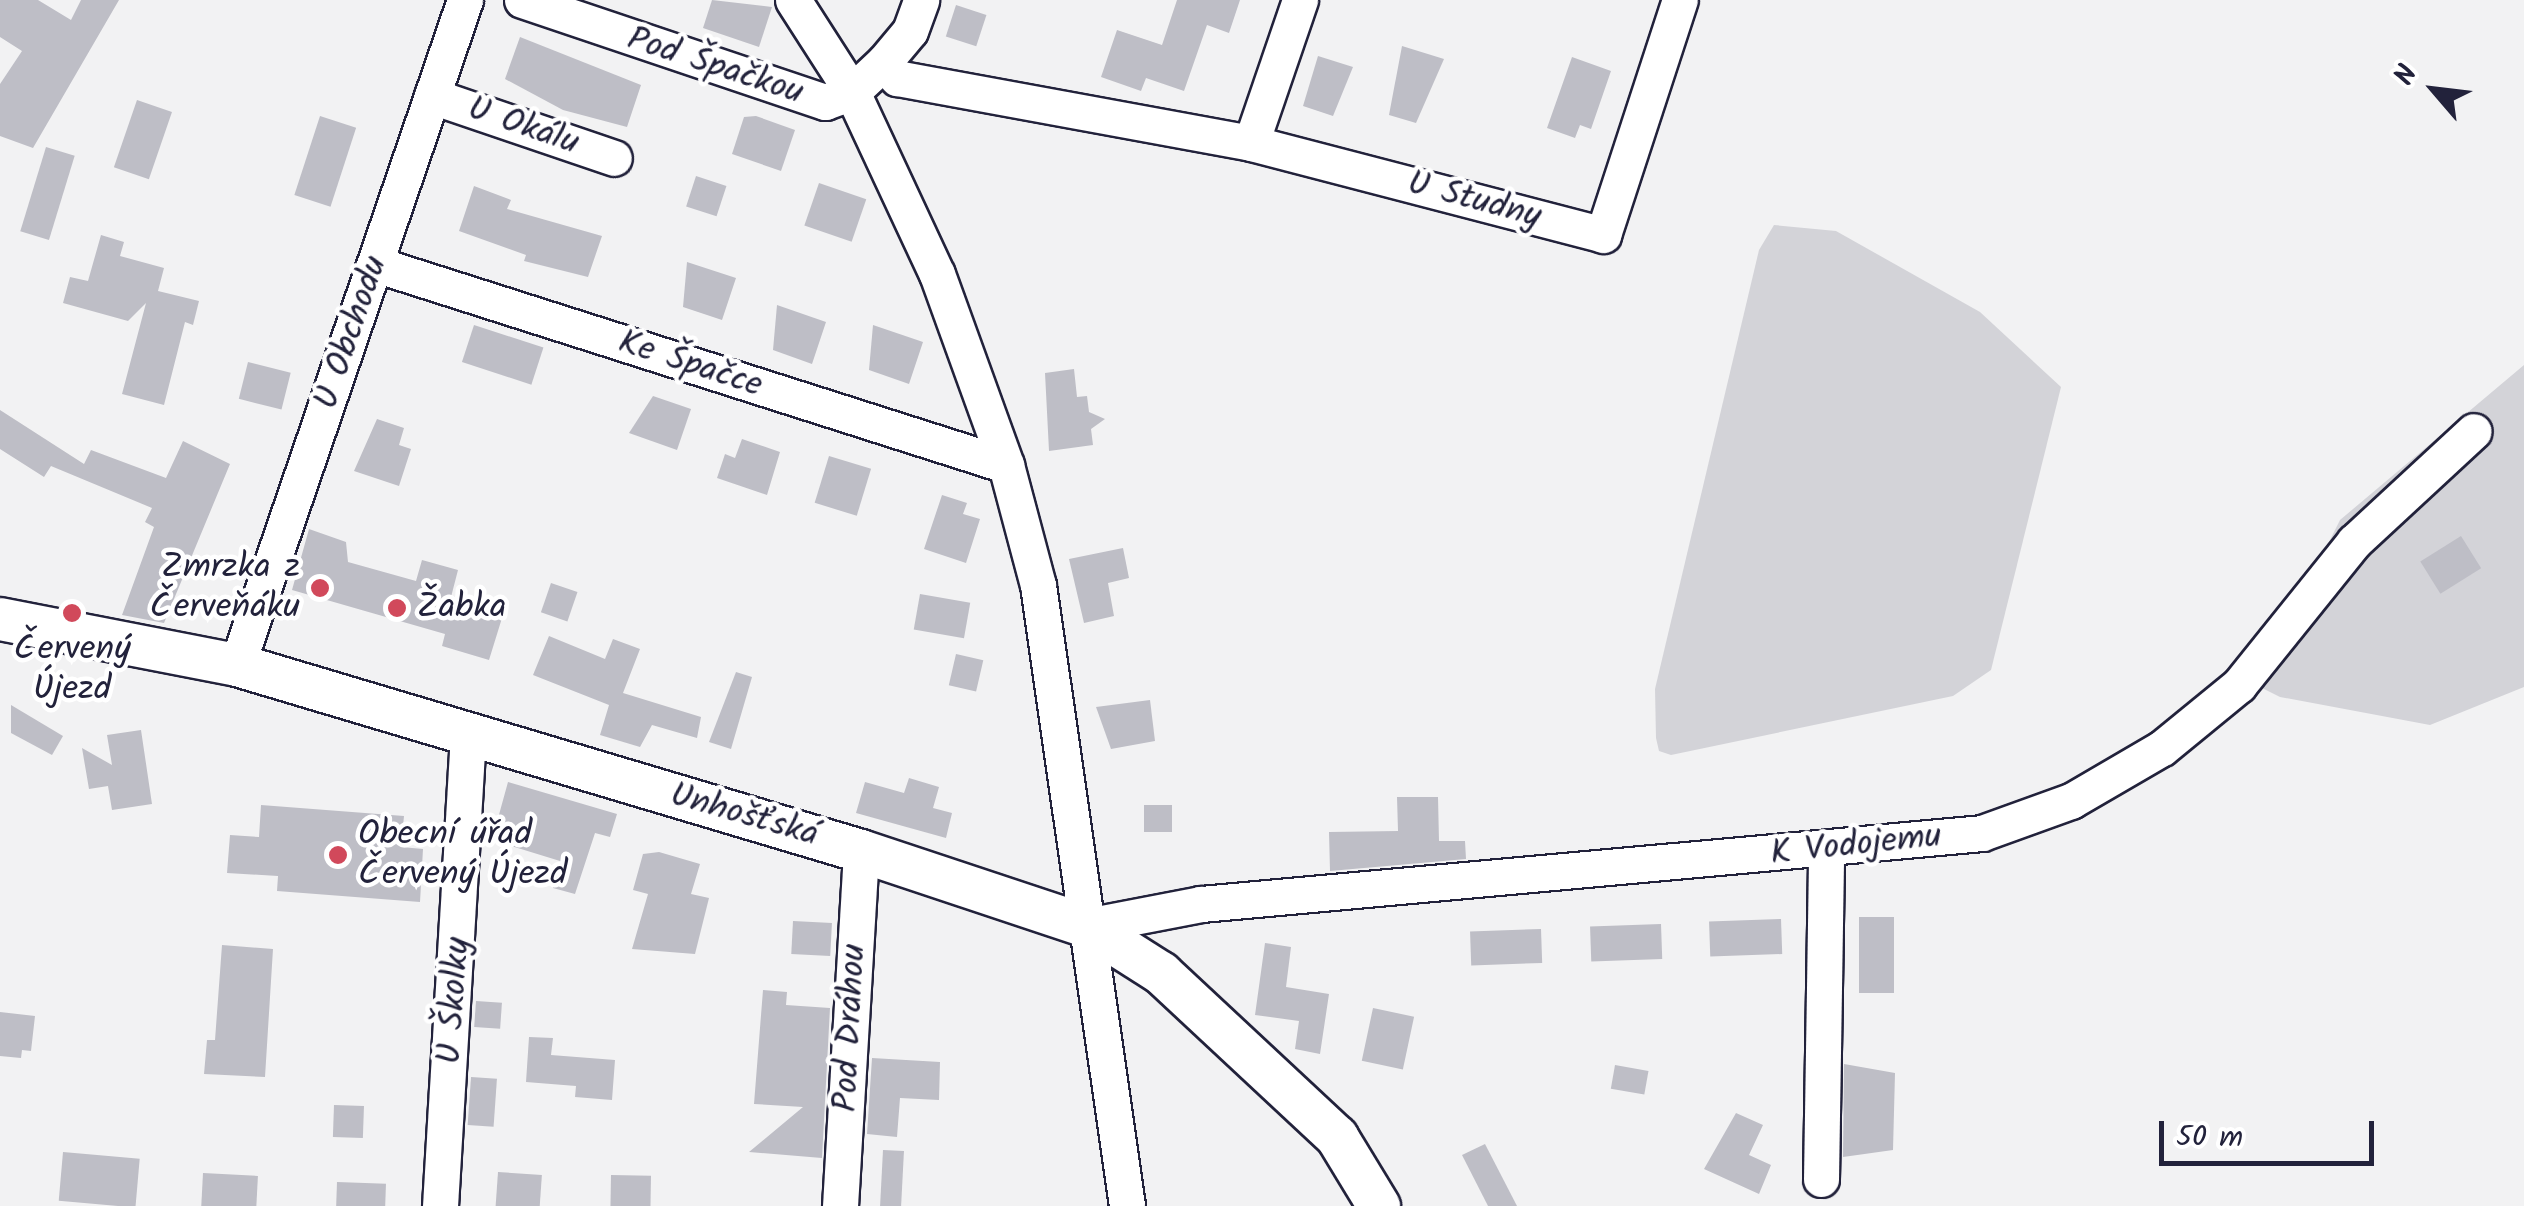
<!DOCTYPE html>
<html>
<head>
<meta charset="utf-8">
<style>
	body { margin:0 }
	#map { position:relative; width:2524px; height:1206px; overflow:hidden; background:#f2f2f3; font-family:Kalam,sans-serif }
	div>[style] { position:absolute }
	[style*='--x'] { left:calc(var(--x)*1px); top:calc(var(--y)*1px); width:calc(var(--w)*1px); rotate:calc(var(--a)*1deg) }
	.green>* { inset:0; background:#d3d3d8 }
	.building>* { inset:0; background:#bebec6; transform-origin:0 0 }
	.roads { filter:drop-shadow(2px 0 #22223b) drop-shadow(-2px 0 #22223b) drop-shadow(0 2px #22223b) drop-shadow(0 -2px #22223b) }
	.minor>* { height:35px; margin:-17.5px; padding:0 17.5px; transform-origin:17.5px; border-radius:17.5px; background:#fff }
	.major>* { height:42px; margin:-21px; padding:0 21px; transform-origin:21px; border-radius:21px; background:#fff }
	.dots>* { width:28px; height:28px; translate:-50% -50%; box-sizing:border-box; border:5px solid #fff; border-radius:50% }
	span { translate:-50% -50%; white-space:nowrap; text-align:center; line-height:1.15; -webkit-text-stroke:9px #fff; paint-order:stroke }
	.street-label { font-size:35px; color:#22223b }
	.poi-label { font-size:35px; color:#22223b }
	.right { translate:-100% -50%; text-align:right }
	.left { translate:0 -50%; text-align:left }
	.north { position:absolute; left:2384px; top:40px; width:100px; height:100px; -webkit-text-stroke:8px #fff; paint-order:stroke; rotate:298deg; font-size:28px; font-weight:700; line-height:40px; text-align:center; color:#22223b }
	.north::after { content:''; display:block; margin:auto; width:35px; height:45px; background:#22223b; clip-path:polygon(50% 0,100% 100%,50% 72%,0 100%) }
	.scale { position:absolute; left:2159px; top:1121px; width:215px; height:45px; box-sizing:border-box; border:5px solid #22223b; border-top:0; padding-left:12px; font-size:30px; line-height:35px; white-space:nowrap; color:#22223b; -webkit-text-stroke:8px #fff; paint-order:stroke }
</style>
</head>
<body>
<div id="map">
	<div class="green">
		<i style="clip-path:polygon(1774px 225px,1836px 231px,1980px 312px,2061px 387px,1991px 670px,1953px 696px,1671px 755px,1659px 751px,1656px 738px,1655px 689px,1759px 250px)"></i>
		<i style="clip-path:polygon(2524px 365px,2524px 687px,2430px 725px,2280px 697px,2230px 672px,2319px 562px,2340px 520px)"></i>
	</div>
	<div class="building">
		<i style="clip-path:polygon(0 0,38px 0,71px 20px,81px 0,119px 0,33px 148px,0 136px,0 84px,22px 51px,0 37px)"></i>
		<i style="clip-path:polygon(712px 0,772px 7px,759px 47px,703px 28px)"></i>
		<i style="clip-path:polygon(1177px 0,1240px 0,1229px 33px,1207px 25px,1184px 91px,1146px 78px,1141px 91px,1101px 77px,1117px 30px,1162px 45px)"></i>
		<i style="left:956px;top:5px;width:32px;height:33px;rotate:18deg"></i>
		<i style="clip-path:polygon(520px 37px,641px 85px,627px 127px,563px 110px,505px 79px)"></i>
		<i style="clip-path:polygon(1402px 46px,1444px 59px,1416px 123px,1389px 115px)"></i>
		<i style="clip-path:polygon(1318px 56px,1353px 67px,1333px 116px,1303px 106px)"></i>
		<i style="clip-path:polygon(1572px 57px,1611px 71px,1591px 129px,1580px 125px,1575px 138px,1547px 128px)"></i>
		<i style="left:137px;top:100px;width:37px;height:71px;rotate:19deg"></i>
		<i style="left:320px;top:116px;width:38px;height:83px;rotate:18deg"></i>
		<i style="clip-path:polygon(756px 116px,795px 130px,781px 171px,732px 154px,744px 117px)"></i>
		<i style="left:46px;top:147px;width:30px;height:88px;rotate:17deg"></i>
		<i style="left:696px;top:176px;width:32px;height:32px;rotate:18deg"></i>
		<i style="left:819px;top:183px;width:50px;height:45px;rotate:19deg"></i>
		<i style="clip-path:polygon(474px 186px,511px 200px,507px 209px,602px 236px,588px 277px,524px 261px,526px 255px,459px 231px)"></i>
		<i style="clip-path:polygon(101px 235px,124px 242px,120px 256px,164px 268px,158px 291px,199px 301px,193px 325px,185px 322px,164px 405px,122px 394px,146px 303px,128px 321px,63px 303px,70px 277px,88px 281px)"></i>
		<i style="clip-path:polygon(687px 262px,736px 278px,722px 320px,683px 307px)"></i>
		<i style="clip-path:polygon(777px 305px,826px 322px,812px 364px,773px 350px)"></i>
		<i style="left:474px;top:325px;width:73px;height:39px;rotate:18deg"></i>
		<i style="clip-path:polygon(873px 325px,923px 342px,909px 384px,869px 370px)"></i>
		<i style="left:248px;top:362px;width:44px;height:38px;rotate:14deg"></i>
		<i style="clip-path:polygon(1074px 369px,1077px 397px,1087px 396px,1089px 412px,1105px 419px,1091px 429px,1093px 445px,1049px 451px,1045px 373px)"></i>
		<i style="clip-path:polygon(653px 396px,691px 409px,677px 450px,629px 433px)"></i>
		<i style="clip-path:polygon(0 410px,84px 464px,91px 450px,166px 478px,183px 441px,230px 464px,164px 623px,122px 615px,154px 527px,145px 522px,152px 508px,51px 466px,44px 477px,0 449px)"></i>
		<i style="clip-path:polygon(377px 419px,404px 428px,399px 445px,411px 449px,399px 486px,354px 471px)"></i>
		<i style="clip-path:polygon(742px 439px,780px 452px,767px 495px,717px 478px,725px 454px,735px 458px)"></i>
		<i style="left:829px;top:456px;width:44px;height:49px;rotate:17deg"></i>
		<i style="clip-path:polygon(942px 495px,967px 503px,963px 514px,980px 519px,966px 563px,924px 549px)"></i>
		<i style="clip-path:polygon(309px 529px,346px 542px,348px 562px,416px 581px,422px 560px,458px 570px,450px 601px,502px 618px,489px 660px,442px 646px,445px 634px,292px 590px)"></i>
		<i style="left:2461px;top:536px;width:38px;height:48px;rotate:58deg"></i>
		<i style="clip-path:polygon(1123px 548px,1129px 578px,1108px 583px,1114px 616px,1084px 623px,1069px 559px)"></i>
		<i style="left:551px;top:583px;width:28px;height:31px;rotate:19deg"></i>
		<i style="left:920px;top:594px;width:51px;height:36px;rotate:10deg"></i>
		<i style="clip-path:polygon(549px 636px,605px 659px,613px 639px,640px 649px,623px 693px,701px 717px,697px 738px,652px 725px,640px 747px,600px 735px,609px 705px,533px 675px)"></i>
		<i style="left:956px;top:654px;width:28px;height:32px;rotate:13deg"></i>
		<i style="clip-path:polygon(736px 672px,752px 677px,731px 749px,709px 742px)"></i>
		<i style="clip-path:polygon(1150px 700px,1155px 741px,1111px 749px,1096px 707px)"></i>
		<i style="clip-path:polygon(11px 705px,63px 736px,52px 755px,11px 733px)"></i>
		<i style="clip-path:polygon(141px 730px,152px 804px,112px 810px,108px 786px,89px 789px,82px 748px,112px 765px,107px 735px)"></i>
		<i style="clip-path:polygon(909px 778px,939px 787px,933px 808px,952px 813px,946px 838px,856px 813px,865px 782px,904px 793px)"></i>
		<i style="clip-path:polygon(508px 782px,617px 814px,610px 837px,595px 833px,575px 894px,553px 888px,560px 861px,492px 840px)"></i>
		<i style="clip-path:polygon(1397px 797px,1438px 797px,1439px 841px,1465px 841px,1466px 859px,1330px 871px,1329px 832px,1398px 831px)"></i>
		<i style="clip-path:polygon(261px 805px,404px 816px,401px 847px,423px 849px,420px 902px,277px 891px,278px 876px,227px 873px,230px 835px,259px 837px)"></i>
		<i style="left:1144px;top:805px;width:28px;height:27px"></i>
		<i style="clip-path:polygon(659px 852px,700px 864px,691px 894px,709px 898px,695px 954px,632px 949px,648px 894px,633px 890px,643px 854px)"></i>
		<i style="left:1859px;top:917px;width:35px;height:76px"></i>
		<i style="left:1781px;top:919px;width:35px;height:72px;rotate:88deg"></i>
		<i style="left:793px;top:921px;width:39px;height:33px;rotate:3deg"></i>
		<i style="left:1661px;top:924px;width:35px;height:71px;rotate:88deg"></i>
		<i style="left:1541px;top:929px;width:34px;height:71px;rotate:88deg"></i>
		<i style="clip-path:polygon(1265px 943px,1291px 947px,1286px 987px,1329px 994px,1320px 1054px,1295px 1049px,1299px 1021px,1255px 1015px)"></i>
		<i style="clip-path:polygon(222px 945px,273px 949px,265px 1077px,204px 1074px,207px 1040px,215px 1040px)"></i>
		<i style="clip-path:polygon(763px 990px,787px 992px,786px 1005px,830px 1008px,822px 1158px,749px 1152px,803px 1107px,754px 1104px)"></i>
		<i style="left:476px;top:1001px;width:26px;height:26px;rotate:4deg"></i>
		<i style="left:1373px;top:1008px;width:42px;height:54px;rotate:12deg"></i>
		<i style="clip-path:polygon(0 1012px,35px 1016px,31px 1051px,22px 1050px,21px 1058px,0 1056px)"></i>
		<i style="clip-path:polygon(529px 1037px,553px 1038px,551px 1055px,615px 1060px,612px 1100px,575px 1097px,576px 1086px,526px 1082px)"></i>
		<i style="clip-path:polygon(872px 1058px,940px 1062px,939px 1100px,900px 1098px,897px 1137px,867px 1134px)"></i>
		<i style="clip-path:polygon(1844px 1064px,1895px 1073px,1893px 1150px,1843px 1157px)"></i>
		<i style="left:1615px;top:1065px;width:34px;height:24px;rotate:10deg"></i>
		<i style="left:471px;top:1077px;width:26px;height:48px;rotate:4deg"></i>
		<i style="left:334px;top:1105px;width:30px;height:32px;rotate:2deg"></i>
		<i style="clip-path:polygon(1736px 1113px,1763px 1125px,1749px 1155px,1771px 1165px,1759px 1194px,1704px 1169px)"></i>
		<i style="clip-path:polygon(1485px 1144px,1517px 1206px,1488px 1206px,1462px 1155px)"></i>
		<i style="left:883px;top:1150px;width:21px;height:56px;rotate:3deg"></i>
		<i style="left:63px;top:1152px;width:77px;height:49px;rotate:5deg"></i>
		<i style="left:498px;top:1172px;width:44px;height:34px;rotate:4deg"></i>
		<i style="left:203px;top:1173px;width:55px;height:33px;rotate:3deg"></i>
		<i style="left:611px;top:1175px;width:40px;height:31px;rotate:1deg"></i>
		<i style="left:337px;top:1182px;width:49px;height:24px;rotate:2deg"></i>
	</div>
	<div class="roads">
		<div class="minor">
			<i style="--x:522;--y:0;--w:320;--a:18.6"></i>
			<i style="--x:825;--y:102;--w:29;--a:-20"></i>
			<i style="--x:852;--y:92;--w:44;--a:-43.2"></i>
			<i style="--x:884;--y:62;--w:40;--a:-50"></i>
			<i style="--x:910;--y:31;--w:33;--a:-70"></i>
			<i style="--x:793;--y:0;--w:109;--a:57.3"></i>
			<i style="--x:852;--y:92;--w:201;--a:65"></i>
			<i style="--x:937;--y:274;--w:203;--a:70.1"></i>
			<i style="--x:1006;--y:465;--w:124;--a:75.1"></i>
			<i style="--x:1038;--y:585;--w:627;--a:81.84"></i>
			<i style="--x:1300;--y:0;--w:151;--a:108.9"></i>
			<i style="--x:1251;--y:143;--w:364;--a:14.6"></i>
			<i style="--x:1603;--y:235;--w:247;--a:-71.9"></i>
			<i style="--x:884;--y:62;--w:21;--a:51"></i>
			<i style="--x:897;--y:78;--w:360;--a:10.4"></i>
			<i style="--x:432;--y:96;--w:192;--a:18.8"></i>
			<i style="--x:375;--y:264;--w:662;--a:17.67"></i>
			<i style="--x:237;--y:665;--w:703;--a:-71.08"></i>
			<i style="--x:1087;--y:926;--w:116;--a:-10.9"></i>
			<i style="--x:1201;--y:904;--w:784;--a:-5.19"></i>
			<i style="--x:1982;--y:833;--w:95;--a:-19.8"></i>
			<i style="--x:2071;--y:801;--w:105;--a:-30.2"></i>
			<i style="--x:2162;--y:748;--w:99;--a:-39.3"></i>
			<i style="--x:2239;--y:685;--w:184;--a:-51.2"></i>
			<i style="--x:2354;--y:542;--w:163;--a:-42.8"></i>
			<i style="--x:1821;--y:1179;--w:330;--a:-89.1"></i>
			<i style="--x:440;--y:1206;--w:471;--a:-86.6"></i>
			<i style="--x:840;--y:1206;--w:356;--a:-86.6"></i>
		</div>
		<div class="major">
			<i style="--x:0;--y:619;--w:241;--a:11"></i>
			<i style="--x:237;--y:665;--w:651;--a:16.6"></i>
			<i style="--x:861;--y:851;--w:238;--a:18.4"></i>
			<i style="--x:1087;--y:926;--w:88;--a:32.4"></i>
			<i style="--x:1161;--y:973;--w:241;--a:43"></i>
			<i style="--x:1337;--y:1137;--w:81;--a:58.7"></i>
		</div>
	</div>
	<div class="dots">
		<i style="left:320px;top:588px;background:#d1495b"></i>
		<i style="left:397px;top:608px;background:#d1495b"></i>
		<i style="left:72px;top:613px;background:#d1495b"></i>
		<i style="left:338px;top:855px;background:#d1495b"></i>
	</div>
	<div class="street-label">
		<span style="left:715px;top:67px;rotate:18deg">Pod Špačkou</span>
		<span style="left:523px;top:127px;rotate:19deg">U Okálu</span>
		<span style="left:1474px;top:201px;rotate:15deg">U Studny</span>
		<span style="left:352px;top:333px;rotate:-71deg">U Obchodu</span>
		<span style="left:690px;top:365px;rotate:18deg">Ke Špačce</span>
		<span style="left:744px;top:816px;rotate:16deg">Unhošťská</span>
		<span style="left:1856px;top:846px;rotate:-6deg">K Vodojemu</span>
		<span style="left:455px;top:1001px;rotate:-86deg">U Školky</span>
		<span style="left:851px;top:1028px;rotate:-87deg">Pod Dráhou</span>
	</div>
	<div class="poi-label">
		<span class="right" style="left:300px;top:588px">Zmrzka z<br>Červeňáku</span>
		<span class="left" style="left:417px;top:608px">Žabka</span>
		<span style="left:72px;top:670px">Červený<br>Újezd</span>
		<span class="left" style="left:358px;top:855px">Obecní úřad<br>Červený Újezd</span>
	</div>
	<div class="north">N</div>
	<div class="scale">50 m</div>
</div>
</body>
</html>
